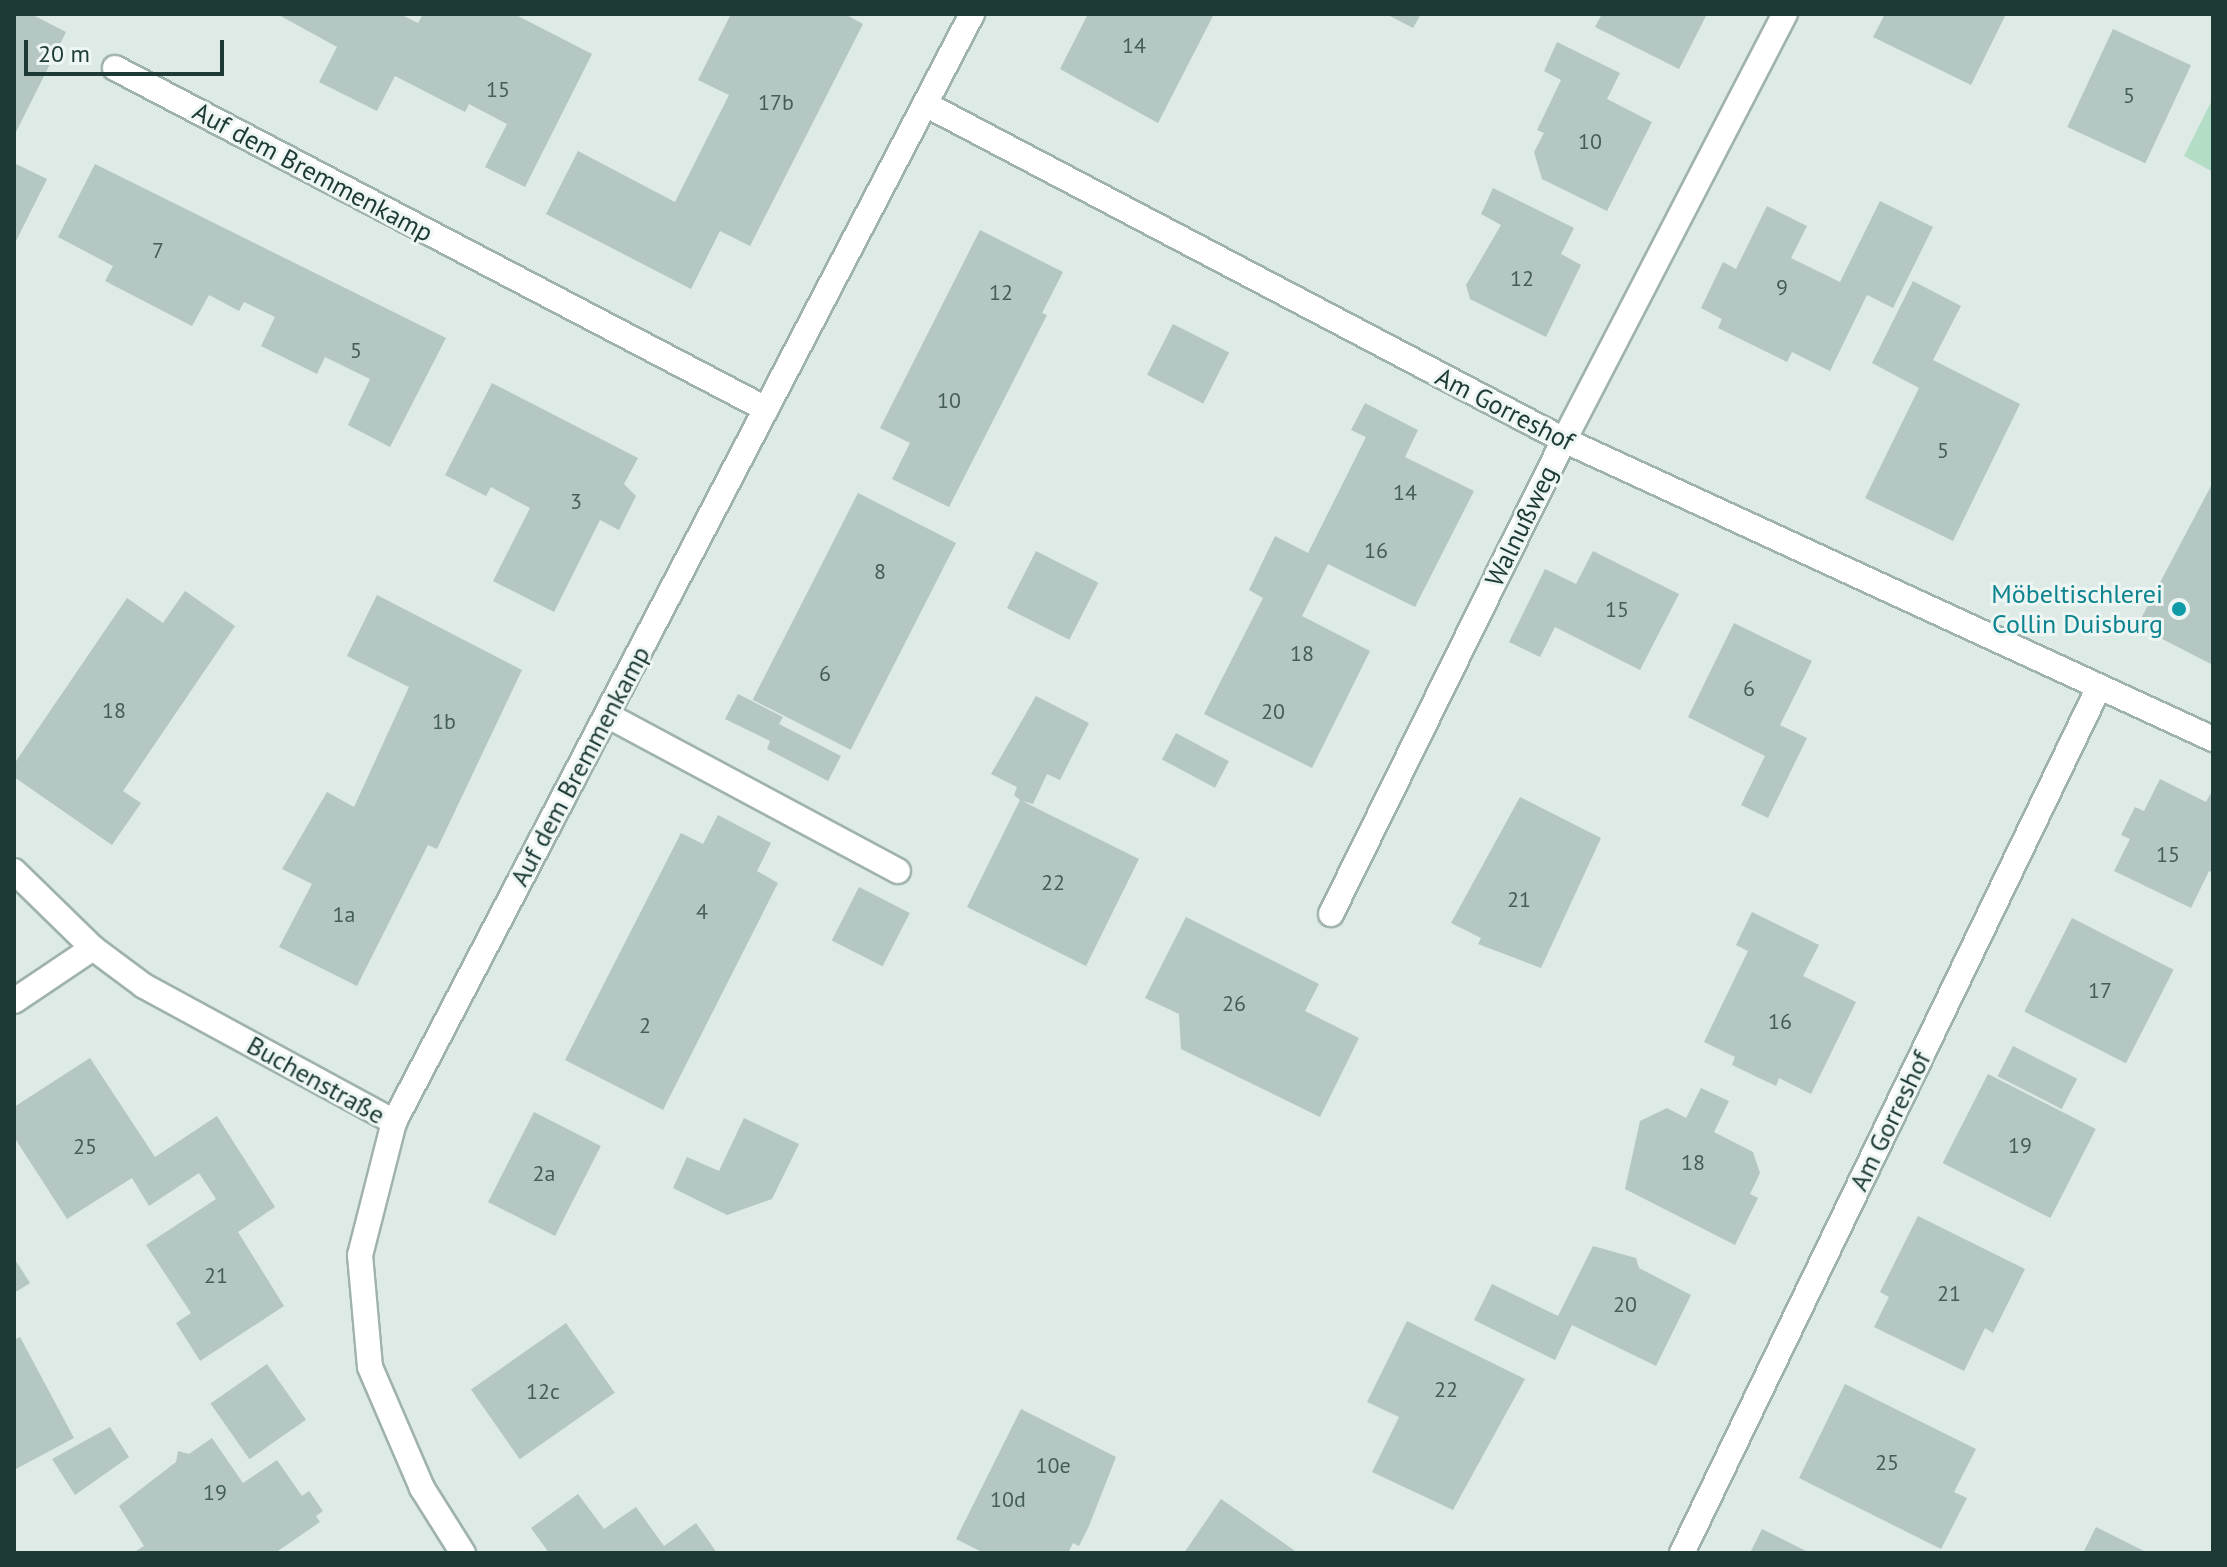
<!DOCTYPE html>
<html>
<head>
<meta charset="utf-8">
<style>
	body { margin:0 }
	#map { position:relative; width:2227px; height:1567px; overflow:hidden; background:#ddeae6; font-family:"PT Sans",sans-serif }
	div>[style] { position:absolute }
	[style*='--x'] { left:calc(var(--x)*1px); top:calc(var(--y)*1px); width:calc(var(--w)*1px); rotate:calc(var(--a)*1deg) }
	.green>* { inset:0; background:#b4ddc6 }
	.building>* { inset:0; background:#b5c7c3; transform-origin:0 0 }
	.roads { filter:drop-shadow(2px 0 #a0b2ae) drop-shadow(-2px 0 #a0b2ae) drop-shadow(0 2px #a0b2ae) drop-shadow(0 -2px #a0b2ae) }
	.lane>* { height:24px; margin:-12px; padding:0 12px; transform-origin:12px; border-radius:12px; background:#fff }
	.street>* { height:24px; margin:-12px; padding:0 12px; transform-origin:12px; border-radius:12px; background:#fff }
	.dots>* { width:22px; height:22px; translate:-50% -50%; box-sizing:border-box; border:4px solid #edf6f3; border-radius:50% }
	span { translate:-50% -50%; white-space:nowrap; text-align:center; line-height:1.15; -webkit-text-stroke:6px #edf6f3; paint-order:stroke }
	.number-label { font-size:22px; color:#445d5a }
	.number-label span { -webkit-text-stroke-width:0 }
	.street-label { font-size:26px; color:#1e3a37 }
	.culture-label { font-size:26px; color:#0d838f }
	.right { translate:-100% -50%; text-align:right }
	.frame { position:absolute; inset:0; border:16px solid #1e3a37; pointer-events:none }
	.scale { position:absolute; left:24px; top:40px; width:200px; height:36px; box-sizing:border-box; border:4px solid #1e3a37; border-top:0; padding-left:10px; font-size:24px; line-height:28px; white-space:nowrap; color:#1e3a37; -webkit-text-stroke:6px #edf6f3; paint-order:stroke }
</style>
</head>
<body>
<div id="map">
	<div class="green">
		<i style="clip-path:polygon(2213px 98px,2213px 172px,2184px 156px)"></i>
	</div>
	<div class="building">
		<i style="clip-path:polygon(14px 14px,31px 14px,66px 32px,14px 136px)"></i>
		<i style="clip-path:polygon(277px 14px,400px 14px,418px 23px,423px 14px,514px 14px,592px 54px,525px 187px,485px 167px,507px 124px,469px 104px,465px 112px,395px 76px,377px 111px,319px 82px,337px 47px)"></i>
		<i style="clip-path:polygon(731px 14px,845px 14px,863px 24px,750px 246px,720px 231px,691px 289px,546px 214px,578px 151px,675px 202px,729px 95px,698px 80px)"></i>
		<i style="clip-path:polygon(1088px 14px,1214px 14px,1158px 123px,1060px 69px)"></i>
		<i style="clip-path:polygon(1386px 14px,1421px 14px,1413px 28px)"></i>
		<i style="clip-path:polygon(1602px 14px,1707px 14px,1679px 69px,1595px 27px)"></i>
		<i style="clip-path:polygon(1885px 14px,2006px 14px,1971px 85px,1873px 37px)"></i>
		<i style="left:2113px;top:29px;width:86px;height:108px;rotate:25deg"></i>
		<i style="clip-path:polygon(1557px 42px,1620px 73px,1607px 99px,1652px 122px,1607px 211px,1542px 179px,1534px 152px,1544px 133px,1537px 130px,1561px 80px,1544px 71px)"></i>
		<i style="clip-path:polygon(14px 163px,47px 179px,14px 245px)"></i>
		<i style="clip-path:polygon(95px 164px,446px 338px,390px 447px,348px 425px,370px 379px,325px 357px,317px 374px,261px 346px,275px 317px,244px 302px,239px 311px,209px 295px,192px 326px,105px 281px,113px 266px,58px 237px)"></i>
		<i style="clip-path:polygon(1493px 188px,1574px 228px,1561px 254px,1581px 265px,1546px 337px,1470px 299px,1466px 285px,1501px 225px,1481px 214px)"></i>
		<i style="clip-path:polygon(1880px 201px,1933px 227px,1893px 308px,1867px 295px,1830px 371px,1792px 352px,1787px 362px,1718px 328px,1722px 319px,1701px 308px,1723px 262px,1736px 269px,1767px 206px,1807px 226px,1791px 258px,1840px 282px)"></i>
		<i style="clip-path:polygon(980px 230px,1063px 272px,1042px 313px,1047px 315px,949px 507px,892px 479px,910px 443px,880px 428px)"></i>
		<i style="clip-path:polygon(1913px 281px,1961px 306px,1933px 360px,2020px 404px,1953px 541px,1865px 498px,1919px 388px,1872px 363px)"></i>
		<i style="left:1173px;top:324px;width:63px;height:57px;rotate:27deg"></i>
		<i style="clip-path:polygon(492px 383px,638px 458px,624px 484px,636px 496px,619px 530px,600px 520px,554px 612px,493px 581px,530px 508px,491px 487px,486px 496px,445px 475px)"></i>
		<i style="clip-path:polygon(1365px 403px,1418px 430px,1405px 457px,1474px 491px,1415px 607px,1328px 564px,1302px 616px,1370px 651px,1312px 768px,1204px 714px,1263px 598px,1249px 590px,1275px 536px,1308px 553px,1366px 437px,1351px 430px)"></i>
		<i style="clip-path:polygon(2211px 486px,2213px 487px,2213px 665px,2137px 626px)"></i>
		<i style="left:858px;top:493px;width:110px;height:232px;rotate:27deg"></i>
		<i style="left:1036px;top:551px;width:70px;height:64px;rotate:27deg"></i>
		<i style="clip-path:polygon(1593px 551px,1679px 594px,1640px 670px,1555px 627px,1540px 657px,1509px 642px,1545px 569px,1576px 584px)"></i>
		<i style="clip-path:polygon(185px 591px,235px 626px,123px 791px,141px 803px,112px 845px,14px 777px,14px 764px,127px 598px,163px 623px)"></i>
		<i style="clip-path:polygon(377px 595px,522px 670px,437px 849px,428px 845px,357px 986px,279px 947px,312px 884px,282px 869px,327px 792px,354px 807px,409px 687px,347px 656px)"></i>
		<i style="clip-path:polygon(1734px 623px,1812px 661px,1780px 725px,1807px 738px,1768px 818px,1741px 805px,1765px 756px,1688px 717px)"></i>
		<i style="clip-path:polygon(738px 694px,783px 717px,779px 724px,841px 756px,828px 781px,767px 749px,770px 741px,725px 719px)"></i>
		<i style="clip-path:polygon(1036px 696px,1089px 723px,1060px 780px,1047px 774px,1033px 804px,1022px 801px,1139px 859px,1086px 966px,967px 907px,1020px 800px,1014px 795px,1017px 787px,991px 774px)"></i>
		<i style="left:1176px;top:733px;width:60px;height:30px;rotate:28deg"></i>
		<i style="clip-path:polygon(2160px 779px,2206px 802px,2213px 789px,2213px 873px,2209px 871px,2191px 908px,2114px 871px,2130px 839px,2121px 835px,2135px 807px,2144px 811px)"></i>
		<i style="clip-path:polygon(1520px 797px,1601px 838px,1541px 968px,1478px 944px,1481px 938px,1451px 923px)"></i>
		<i style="clip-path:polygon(718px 815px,771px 843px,757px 871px,778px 883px,663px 1110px,565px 1060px,681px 833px,703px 844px)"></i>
		<i style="left:859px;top:887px;width:57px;height:60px;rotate:27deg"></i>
		<i style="clip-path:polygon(1752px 912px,1819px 945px,1803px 976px,1856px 1002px,1811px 1094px,1779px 1078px,1776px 1086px,1732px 1065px,1735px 1057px,1704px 1042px,1748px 951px,1736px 945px)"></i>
		<i style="clip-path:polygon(1186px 917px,1319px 984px,1305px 1011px,1359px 1038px,1320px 1117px,1181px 1049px,1179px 1014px,1145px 998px)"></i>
		<i style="left:2072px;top:918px;width:114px;height:105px;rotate:27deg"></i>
		<i style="left:2013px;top:1046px;width:72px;height:34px;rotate:27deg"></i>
		<i style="clip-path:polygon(90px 1058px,155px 1157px,217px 1116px,275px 1207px,238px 1232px,284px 1306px,200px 1361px,176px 1323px,191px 1313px,146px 1245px,216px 1199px,199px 1173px,149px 1206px,132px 1178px,67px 1219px,14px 1137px,14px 1107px)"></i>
		<i style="left:1988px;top:1074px;width:121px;height:100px;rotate:27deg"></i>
		<i style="clip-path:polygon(1701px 1088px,1729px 1101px,1714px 1132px,1753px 1152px,1760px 1173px,1750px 1194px,1758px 1198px,1735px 1245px,1625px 1189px,1640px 1121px,1667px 1108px,1686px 1118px)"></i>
		<i style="left:534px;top:1112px;width:75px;height:101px;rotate:27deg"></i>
		<i style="clip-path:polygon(744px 1118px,799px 1144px,772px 1199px,727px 1215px,673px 1188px,687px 1157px,719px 1171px)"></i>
		<i style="clip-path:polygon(1918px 1216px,2025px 1269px,1993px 1333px,1985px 1328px,1964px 1371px,1874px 1327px,1889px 1297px,1880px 1292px)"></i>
		<i style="clip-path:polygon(1593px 1246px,1636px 1258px,1639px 1268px,1691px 1295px,1656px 1366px,1572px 1325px,1555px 1360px,1474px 1320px,1492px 1284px,1558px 1316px)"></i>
		<i style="clip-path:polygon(14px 1258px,30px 1283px,14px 1293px)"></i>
		<i style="clip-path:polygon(1407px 1321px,1525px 1379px,1453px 1510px,1372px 1472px,1399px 1417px,1367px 1402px)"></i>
		<i style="left:566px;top:1323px;width:85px;height:116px;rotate:55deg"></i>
		<i style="clip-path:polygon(20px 1337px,74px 1438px,14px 1470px,14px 1340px)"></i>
		<i style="left:267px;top:1364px;width:68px;height:69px;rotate:55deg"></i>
		<i style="clip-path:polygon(1845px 1384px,1976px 1449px,1954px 1492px,1967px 1498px,1941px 1549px,1799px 1478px)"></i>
		<i style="clip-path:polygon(1021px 1409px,1116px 1457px,1089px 1526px,1079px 1546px,1073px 1543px,1068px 1553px,984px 1553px,956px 1539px)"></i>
		<i style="clip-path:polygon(110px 1427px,129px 1457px,75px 1495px,52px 1459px)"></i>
		<i style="clip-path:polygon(212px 1438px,243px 1483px,277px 1460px,302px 1496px,309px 1491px,323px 1511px,316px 1516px,320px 1522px,275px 1553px,133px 1553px,144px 1546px,119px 1506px,176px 1462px,178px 1451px,189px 1454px)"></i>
		<i style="clip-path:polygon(578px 1494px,604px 1529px,636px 1507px,664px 1546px,696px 1523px,717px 1553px,549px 1553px,531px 1528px)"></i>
		<i style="clip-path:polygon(1221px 1499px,1298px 1553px,1184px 1553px)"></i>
		<i style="clip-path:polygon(2096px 1527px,2148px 1553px,2083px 1553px)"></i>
		<i style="clip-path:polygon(1762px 1529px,1810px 1553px,1750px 1553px)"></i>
	</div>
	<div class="roads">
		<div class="lane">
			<i style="--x:607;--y:715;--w:330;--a:28.2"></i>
		</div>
		<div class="street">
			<i style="--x:115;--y:68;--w:735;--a:27.65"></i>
			<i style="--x:925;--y:104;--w:722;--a:27.74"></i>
			<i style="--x:1564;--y:440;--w:715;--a:24.74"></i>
			<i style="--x:14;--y:871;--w:110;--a:44.3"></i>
			<i style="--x:93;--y:948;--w:64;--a:36.7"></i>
			<i style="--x:144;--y:986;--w:285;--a:28.5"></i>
			<i style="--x:394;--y:1122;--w:137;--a:104.3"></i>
			<i style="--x:360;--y:1255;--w:112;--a:84.9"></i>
			<i style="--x:370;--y:1367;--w:132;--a:66.7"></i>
			<i style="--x:422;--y:1488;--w:77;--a:57.8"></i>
			<i style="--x:1331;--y:914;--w:528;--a:-63.82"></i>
			<i style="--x:1564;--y:440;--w:480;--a:-62.6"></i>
			<i style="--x:14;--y:1001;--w:95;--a:-33.9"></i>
			<i style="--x:394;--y:1122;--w:1250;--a:-62.45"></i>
			<i style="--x:1682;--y:1553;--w:959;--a:-64.29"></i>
		</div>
	</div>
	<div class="dots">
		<i style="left:2179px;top:609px;background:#0f9aa8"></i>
	</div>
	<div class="number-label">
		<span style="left:1134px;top:46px">14</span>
		<span style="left:498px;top:90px">15</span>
		<span style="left:2129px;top:96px">5</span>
		<span style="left:776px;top:103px">17b</span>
		<span style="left:1590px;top:142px">10</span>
		<span style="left:158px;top:251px">7</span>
		<span style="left:1522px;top:279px">12</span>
		<span style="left:1782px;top:288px">9</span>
		<span style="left:1001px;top:293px">12</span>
		<span style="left:356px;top:351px">5</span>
		<span style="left:949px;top:401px">10</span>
		<span style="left:1943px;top:451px">5</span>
		<span style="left:1405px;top:493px">14</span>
		<span style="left:576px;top:502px">3</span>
		<span style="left:1376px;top:551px">16</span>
		<span style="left:880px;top:572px">8</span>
		<span style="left:1617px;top:610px">15</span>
		<span style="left:1302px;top:654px">18</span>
		<span style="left:825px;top:674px">6</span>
		<span style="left:1749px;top:689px">6</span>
		<span style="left:114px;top:711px">18</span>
		<span style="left:1273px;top:712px">20</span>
		<span style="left:444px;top:722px">1b</span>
		<span style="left:2168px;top:855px">15</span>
		<span style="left:1053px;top:883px">22</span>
		<span style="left:1519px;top:900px">21</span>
		<span style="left:702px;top:912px">4</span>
		<span style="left:344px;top:915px">1a</span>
		<span style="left:2100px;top:991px">17</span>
		<span style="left:1234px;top:1004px">26</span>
		<span style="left:1780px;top:1022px">16</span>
		<span style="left:645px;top:1026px">2</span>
		<span style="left:2020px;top:1146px">19</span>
		<span style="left:85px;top:1147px">25</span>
		<span style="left:1693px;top:1163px">18</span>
		<span style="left:544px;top:1174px">2a</span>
		<span style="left:216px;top:1276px">21</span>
		<span style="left:1949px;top:1294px">21</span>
		<span style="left:1625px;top:1305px">20</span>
		<span style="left:1446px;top:1390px">22</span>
		<span style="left:543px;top:1392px">12c</span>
		<span style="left:1887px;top:1463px">25</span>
		<span style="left:1053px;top:1466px">10e</span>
		<span style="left:215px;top:1493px">19</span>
		<span style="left:1008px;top:1500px">10d</span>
	</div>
	<div class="street-label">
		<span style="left:313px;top:172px;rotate:28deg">Auf dem Bremmenkamp</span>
		<span style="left:1505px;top:409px;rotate:27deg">Am Gorreshof</span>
		<span style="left:1521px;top:526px;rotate:-64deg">Walnußweg</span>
		<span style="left:580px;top:766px;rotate:-62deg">Auf dem Bremmenkamp</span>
		<span style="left:316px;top:1080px;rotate:29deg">Buchenstraße</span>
		<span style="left:1890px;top:1121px;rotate:-64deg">Am Gorreshof</span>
	</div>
	<div class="culture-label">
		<span class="right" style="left:2163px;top:609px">Möbeltischlerei<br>Collin Duisburg</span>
	</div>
	<div class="frame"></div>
	<div class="scale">20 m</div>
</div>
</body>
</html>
